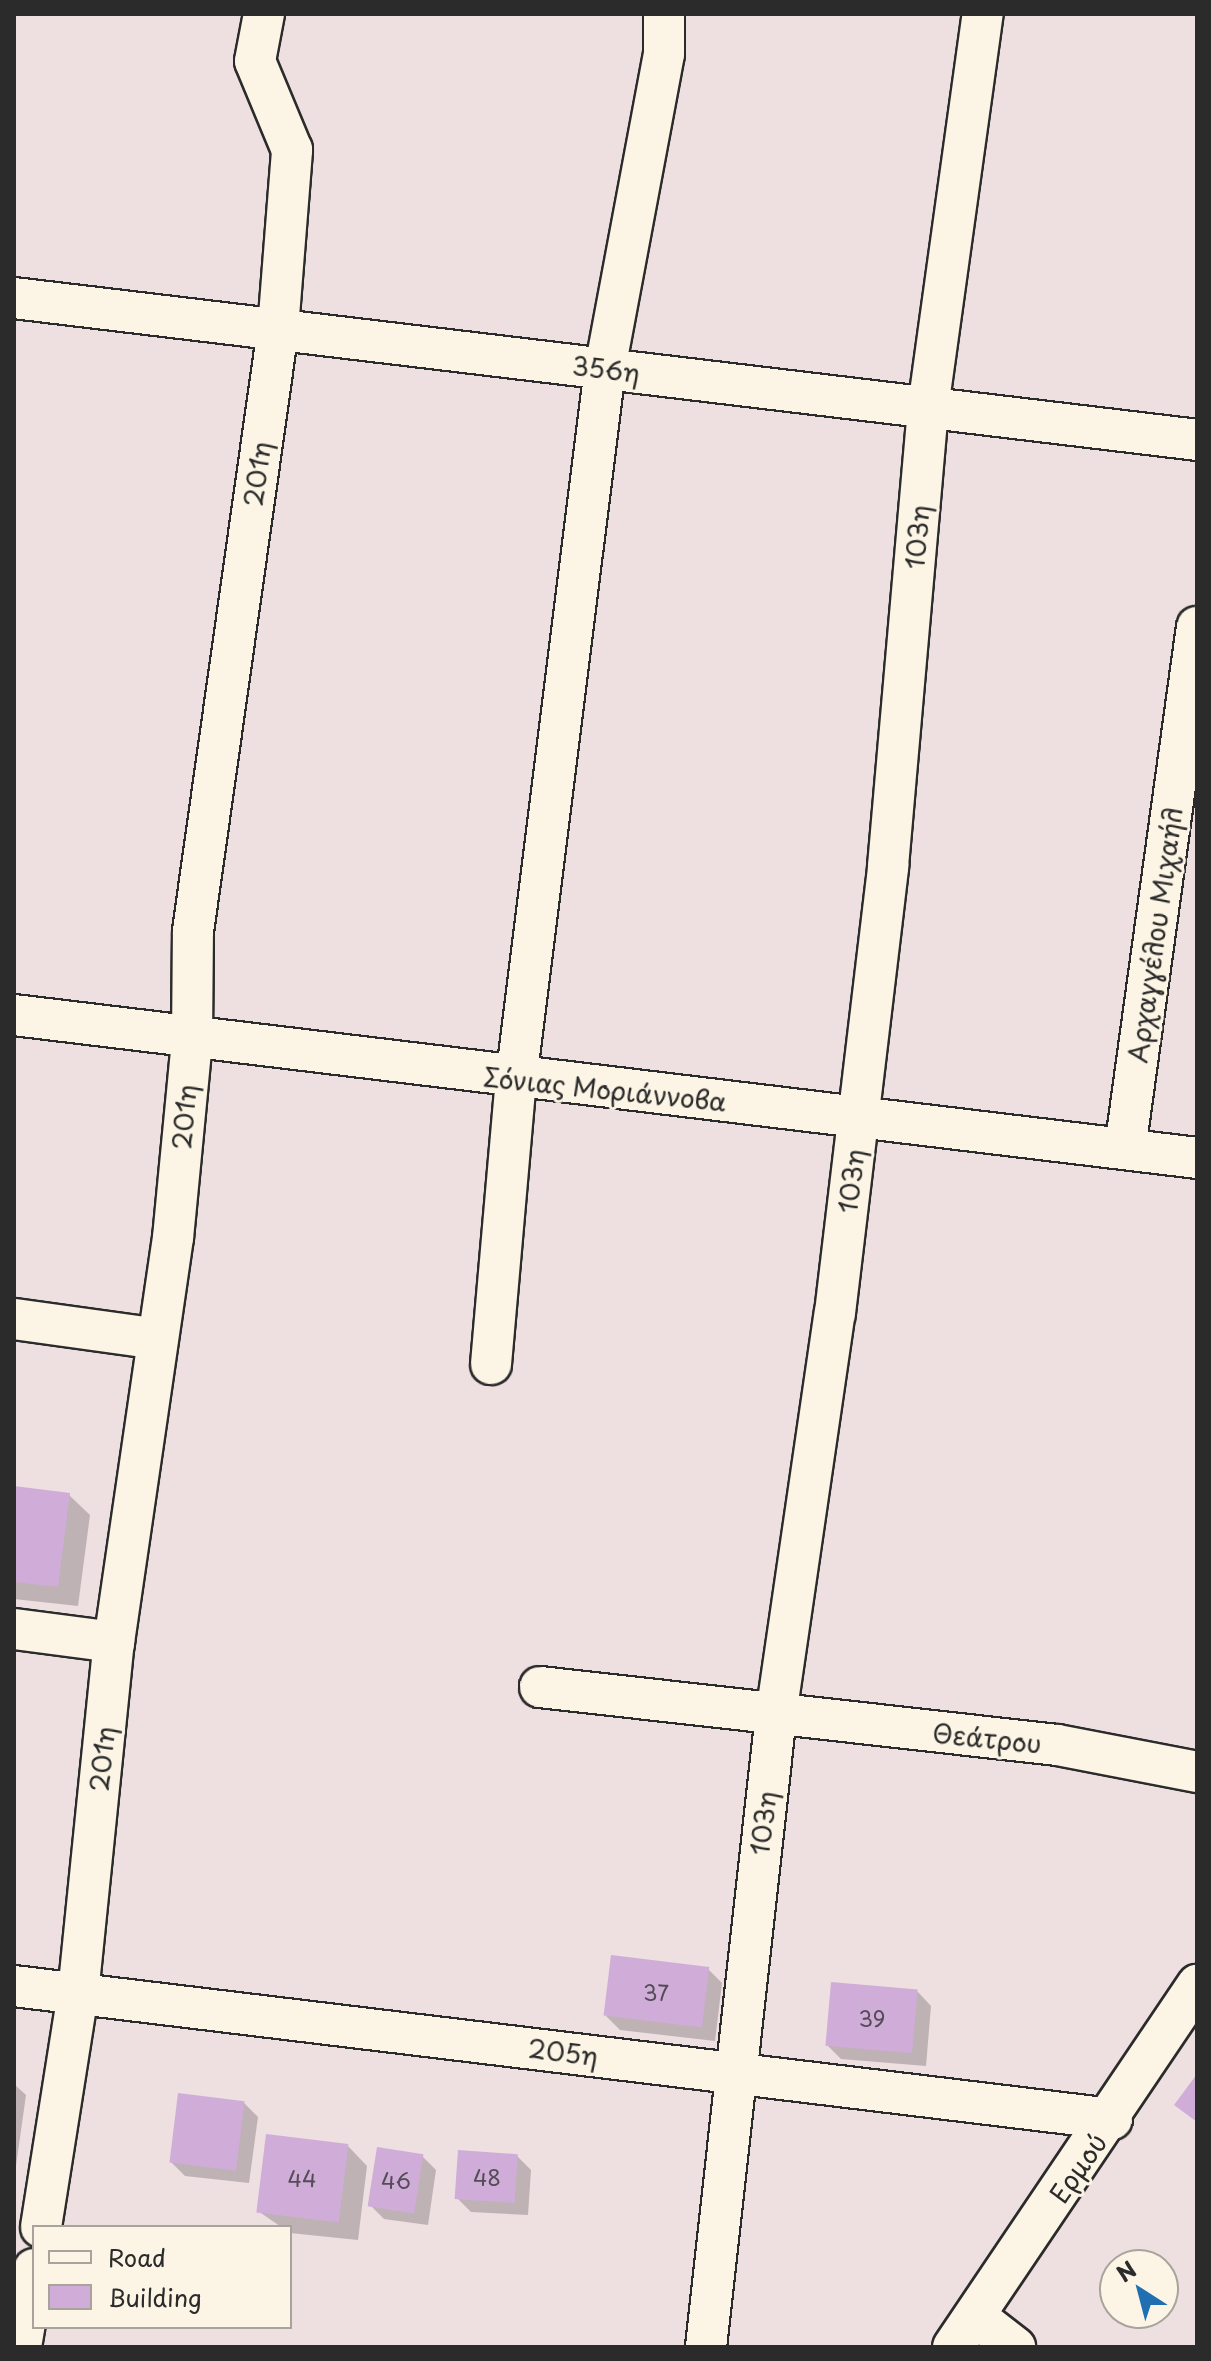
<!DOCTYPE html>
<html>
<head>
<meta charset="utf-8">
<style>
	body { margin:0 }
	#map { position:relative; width:1211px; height:2361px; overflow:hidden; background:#eedfe1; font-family:"Playpen Sans",sans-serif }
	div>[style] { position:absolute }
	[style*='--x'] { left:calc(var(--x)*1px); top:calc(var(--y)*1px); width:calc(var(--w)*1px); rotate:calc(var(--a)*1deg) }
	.shadow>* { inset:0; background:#0003 }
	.building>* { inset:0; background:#cfadd8; transform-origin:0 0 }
	.roads { filter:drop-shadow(2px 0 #2b2b2b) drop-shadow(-2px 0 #2b2b2b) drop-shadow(0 2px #2b2b2b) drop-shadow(0 -2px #2b2b2b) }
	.minor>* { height:40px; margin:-20px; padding:0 20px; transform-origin:20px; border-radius:20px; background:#fcf5e5 }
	span { translate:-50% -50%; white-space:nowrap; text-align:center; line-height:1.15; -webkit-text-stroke:6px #fcf5e5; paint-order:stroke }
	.number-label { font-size:22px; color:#544c56 }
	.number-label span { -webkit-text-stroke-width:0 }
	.street-label { font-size:26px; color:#2b2b2b }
	.frame { position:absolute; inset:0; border:16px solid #2b2b2b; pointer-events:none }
	.legend { position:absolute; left:32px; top:2225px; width:260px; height:104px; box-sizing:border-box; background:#fcf5e5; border:2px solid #a8a49b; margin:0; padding:10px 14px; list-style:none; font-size:24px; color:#2b2b2b }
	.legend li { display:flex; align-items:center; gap:16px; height:40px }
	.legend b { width:40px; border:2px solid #a8a49b }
	.north { position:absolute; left:1099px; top:2249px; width:80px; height:80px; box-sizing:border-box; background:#fcf5e5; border:2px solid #a8a49b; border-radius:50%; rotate:324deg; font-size:22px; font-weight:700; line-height:32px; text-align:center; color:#2b2b2b }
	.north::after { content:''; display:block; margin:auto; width:28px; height:36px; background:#1f6fb2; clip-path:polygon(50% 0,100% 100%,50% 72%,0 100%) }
</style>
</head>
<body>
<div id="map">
	<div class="shadow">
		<i style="clip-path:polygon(14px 1488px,69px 1495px,90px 1515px,78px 1606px,14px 1599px)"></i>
		<i style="clip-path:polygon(708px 1969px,722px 1983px,715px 2041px,620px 2030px,606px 2016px)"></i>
		<i style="clip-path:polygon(918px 1992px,931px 2006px,926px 2066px,841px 2059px,827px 2045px)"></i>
		<i style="clip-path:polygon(14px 2084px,26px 2095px,15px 2173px,14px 2173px)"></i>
		<i style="clip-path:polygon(244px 2103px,258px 2117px,249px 2183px,185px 2176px,171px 2162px)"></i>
		<i style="clip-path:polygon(347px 2145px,367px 2166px,358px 2240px,290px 2233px,258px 2211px)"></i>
		<i style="clip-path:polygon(422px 2156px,436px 2170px,428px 2225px,384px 2219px,370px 2205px)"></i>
		<i style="clip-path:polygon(517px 2156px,531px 2170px,528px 2215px,471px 2212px,457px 2198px)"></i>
	</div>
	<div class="building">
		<i style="clip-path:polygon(14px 1486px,70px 1493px,58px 1587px,14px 1582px)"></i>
		<i style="left:611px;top:1955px;width:99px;height:61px;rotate:7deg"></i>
		<i style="left:831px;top:1982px;width:87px;height:64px;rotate:5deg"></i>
		<i style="clip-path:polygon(1197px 2074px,1197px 2122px,1174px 2105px)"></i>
		<i style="left:178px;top:2093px;width:67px;height:70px;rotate:7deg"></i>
		<i style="left:266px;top:2134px;width:83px;height:79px;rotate:7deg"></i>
		<i style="left:377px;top:2147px;width:47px;height:60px;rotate:9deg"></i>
		<i style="left:458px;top:2150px;width:60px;height:49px;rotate:4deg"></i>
	</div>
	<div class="roads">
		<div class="minor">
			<i style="--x:14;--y:298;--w:1191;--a:6.84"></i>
			<i style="--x:14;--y:1015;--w:1192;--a:6.89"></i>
			<i style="--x:1125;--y:1149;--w:527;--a:-82.15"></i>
			<i style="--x:14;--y:1319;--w:145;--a:7.9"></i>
			<i style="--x:491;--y:1364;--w:285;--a:-85"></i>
			<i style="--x:516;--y:1080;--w:717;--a:-82.87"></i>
			<i style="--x:605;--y:369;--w:320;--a:-79.4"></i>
			<i style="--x:664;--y:54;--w:40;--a:-90"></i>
			<i style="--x:14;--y:1629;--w:101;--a:7.4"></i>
			<i style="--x:540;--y:1687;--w:520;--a:6.4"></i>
			<i style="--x:1057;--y:1745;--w:143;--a:10.9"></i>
			<i style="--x:14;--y:1986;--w:1106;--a:6.91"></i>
			<i style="--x:41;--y:2227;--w:236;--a:-81"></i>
			<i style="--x:78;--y:1994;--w:354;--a:-84.2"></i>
			<i style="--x:114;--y:1642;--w:408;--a:-81.7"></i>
			<i style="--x:173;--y:1238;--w:198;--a:-84.5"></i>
			<i style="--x:192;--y:1041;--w:110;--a:-89.5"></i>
			<i style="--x:193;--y:931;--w:608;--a:-81.96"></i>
			<i style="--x:278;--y:329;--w:180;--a:-85.5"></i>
			<i style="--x:292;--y:150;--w:96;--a:-112.6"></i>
			<i style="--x:255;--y:61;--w:48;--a:-79.2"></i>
			<i style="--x:975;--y:2316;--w:51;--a:37.8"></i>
			<i style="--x:21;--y:2347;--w:79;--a:-80.5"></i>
			<i style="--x:706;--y:2347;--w:636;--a:-83.68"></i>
			<i style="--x:776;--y:1715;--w:406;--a:-81.7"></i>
			<i style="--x:835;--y:1313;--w:450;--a:-83.2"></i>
			<i style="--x:888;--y:866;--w:460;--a:-85"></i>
			<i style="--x:928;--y:408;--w:398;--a:-82.1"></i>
			<i style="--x:953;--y:2347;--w:437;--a:-56"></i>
		</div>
	</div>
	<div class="number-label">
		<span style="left:656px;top:1992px">37</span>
		<span style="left:872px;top:2018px">39</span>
		<span style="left:487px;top:2177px">48</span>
		<span style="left:302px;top:2178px">44</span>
		<span style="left:396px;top:2180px">46</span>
	</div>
	<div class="street-label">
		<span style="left:606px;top:369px;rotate:7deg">356η</span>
		<span style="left:257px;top:474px;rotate:-82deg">201η</span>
		<span style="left:917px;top:537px;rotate:-85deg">103η</span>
		<span style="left:1155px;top:935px;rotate:-82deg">Αρχαγγέλου Μιχαήλ</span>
		<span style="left:605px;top:1089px;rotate:6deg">Σόνιας Μοριάννοβα</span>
		<span style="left:184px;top:1117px;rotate:-85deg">201η</span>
		<span style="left:851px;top:1181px;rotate:-83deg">103η</span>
		<span style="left:987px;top:1738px;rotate:6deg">Θεάτρου</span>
		<span style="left:102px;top:1759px;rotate:-84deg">201η</span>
		<span style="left:763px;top:1823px;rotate:-83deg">103η</span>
		<span style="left:563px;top:2052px;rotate:7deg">205η</span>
		<span style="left:1078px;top:2168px;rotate:-55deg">Ερμού</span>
	</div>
	<div class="frame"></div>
	<ul class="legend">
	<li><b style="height:10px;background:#fcf5e5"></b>Road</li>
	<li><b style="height:22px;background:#cfadd8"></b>Building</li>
	</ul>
	<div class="north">N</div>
</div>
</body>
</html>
